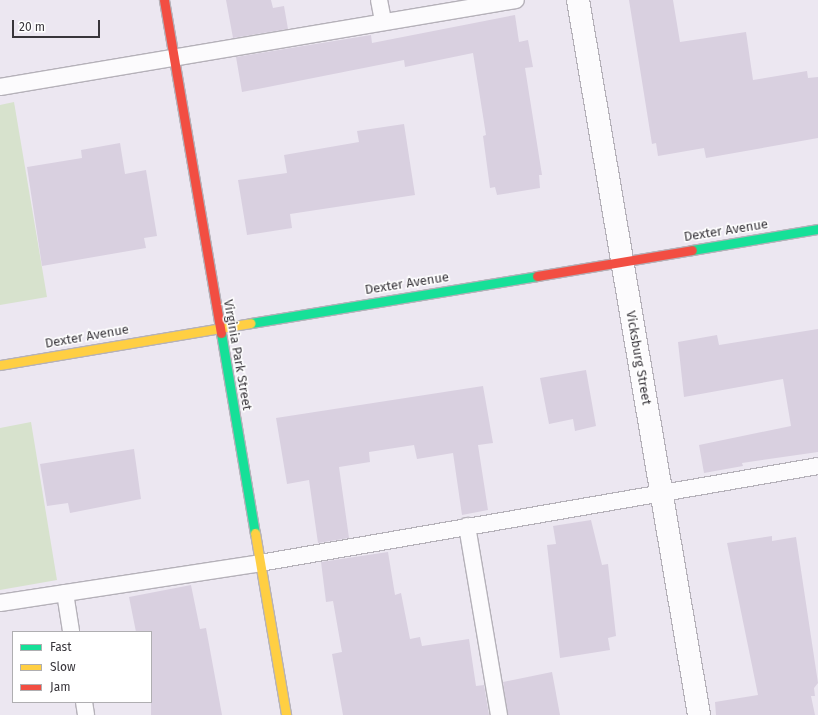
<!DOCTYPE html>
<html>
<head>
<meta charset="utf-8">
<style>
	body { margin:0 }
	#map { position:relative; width:818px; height:715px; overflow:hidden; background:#ece7f1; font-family:"Fira Sans",sans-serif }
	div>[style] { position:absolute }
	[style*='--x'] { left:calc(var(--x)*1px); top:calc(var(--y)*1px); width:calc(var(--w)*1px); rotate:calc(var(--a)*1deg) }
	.green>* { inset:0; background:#d7e2cd }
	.building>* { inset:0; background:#d9d0e0 }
	.roads { filter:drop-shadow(1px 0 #b5b1b9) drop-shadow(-1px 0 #b5b1b9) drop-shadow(0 1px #b5b1b9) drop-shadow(0 -1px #b5b1b9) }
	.lane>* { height:16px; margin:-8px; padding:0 8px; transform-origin:8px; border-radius:8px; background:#fcfbfd }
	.street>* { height:22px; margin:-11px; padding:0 11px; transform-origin:11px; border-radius:11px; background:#fcfbfd }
	.fast>* { height:9px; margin:-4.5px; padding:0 4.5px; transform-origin:4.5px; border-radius:4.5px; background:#16e098 }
	.slow>* { height:9px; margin:-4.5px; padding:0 4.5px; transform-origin:4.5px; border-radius:4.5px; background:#ffcf43 }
	.jam>* { height:9px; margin:-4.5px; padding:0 4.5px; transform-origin:4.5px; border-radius:4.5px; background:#f24e42 }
	span { translate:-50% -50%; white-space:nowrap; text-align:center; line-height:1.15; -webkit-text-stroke:3px #fff; paint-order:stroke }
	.street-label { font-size:13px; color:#38353b }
	.legend { position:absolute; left:12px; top:631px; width:140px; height:72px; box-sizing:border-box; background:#fff; border:1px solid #afaeb1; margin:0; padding:5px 7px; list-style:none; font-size:12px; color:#38353b }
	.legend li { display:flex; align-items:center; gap:8px; height:20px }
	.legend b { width:20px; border:1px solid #afaeb1 }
	.scale { position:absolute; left:12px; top:20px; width:88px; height:18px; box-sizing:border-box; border:2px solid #38353b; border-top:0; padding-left:5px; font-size:12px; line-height:14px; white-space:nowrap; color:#38353b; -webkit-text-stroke:3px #fff; paint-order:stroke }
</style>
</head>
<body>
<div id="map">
	<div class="green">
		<i style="clip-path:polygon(14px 102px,47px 297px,0 305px,0 105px)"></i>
		<i style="clip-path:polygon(31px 422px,57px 580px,0 590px,0 428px)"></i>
	</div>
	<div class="building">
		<i style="clip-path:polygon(226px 0,271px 0,273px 8px,284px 6px,288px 29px,233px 38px)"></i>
		<i style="clip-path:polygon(629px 0,673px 0,680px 42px,746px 32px,753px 80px,807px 71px,808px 78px,818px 77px,818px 138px,706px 158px,704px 148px,658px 156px,656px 143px,652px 144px)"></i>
		<i style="clip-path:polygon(515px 15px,519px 42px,528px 40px,533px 67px,525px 68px,542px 175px,539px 175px,540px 188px,497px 195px,495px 187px,490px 188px,483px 136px,486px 135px,473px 53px,405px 67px,404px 60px,242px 92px,236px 57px,371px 35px,372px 43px)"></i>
		<i style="clip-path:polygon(404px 124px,415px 195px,290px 214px,292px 228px,247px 235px,238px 180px,287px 173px,284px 155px,359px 142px,357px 131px)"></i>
		<i style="clip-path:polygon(120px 143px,125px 174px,146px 170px,157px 236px,144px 238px,146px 248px,42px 266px,27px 167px,82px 158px,81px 150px)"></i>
		<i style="clip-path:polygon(818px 329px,818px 452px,742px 463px,743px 466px,704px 473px,699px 445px,791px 426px,783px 379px,684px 397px,678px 342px,717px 335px,719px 345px)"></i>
		<i style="clip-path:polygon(586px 370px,596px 426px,575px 431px,573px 419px,549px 424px,540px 378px)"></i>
		<i style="clip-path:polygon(483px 386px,493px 443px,478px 445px,488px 510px,462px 515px,453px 453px,417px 459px,414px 445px,369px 452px,370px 462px,339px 467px,349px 538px,318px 543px,309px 480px,287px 484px,276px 418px)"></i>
		<i style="clip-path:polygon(134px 449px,141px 499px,70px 513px,68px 503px,47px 506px,40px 464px)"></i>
		<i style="clip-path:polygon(591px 520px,602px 565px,608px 564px,616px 636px,608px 638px,610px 650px,560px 658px,547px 545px,556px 544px,553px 526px)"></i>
		<i style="clip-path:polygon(772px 536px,772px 541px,796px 537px,818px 683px,814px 688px,815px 696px,811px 696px,815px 715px,716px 715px,715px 702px,758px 695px,727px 543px)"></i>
		<i style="clip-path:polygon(388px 552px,395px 595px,401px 593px,410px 639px,420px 637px,422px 646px,469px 639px,476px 686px,484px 685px,489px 715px,343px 715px,332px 654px,342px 652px,333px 601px,326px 602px,321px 562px)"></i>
		<i style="clip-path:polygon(191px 585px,200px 629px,206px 628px,222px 715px,151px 715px,151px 632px,136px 632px,129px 597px)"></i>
		<i style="clip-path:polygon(552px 672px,560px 715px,508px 715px,503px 682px)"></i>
	</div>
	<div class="roads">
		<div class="lane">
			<i style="--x:379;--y:0;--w:21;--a:79"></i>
			<i style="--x:0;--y:87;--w:523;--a:-9.57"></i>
			<i style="--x:467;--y:526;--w:192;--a:80.4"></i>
			<i style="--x:65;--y:593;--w:39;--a:81"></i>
			<i style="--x:0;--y:603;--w:263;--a:-8.7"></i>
			<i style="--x:260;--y:563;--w:566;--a:-9.86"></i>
			<i style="--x:84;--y:702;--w:13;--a:81"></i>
		</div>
		<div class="street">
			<i style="--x:578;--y:0;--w:725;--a:80.39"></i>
		</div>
		<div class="fast">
			<i style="--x:692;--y:250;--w:128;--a:-9.5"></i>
			<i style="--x:251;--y:323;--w:290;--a:-9.3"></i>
			<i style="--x:221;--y:333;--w:203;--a:80.4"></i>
		</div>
		<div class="slow">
			<i style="--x:0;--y:365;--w:254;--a:-9.5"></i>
			<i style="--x:255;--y:533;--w:185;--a:80.3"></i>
		</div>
		<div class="jam">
			<i style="--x:164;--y:0;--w:338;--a:80.3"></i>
			<i style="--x:537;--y:276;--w:157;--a:-9.5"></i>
		</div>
	</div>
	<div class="street-label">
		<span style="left:726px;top:231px;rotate:-9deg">Dexter Avenue</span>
		<span style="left:407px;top:284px;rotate:-9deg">Dexter Avenue</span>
		<span style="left:87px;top:337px;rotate:-10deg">Dexter Avenue</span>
		<span style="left:237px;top:355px;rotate:80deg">Virginia Park Street</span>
		<span style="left:638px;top:358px;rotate:80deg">Vicksburg Street</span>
	</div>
	<ul class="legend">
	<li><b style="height:5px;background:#16e098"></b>Fast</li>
	<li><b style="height:5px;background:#ffcf43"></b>Slow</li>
	<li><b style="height:5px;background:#f24e42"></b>Jam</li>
	</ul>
	<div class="scale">20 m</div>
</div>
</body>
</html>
